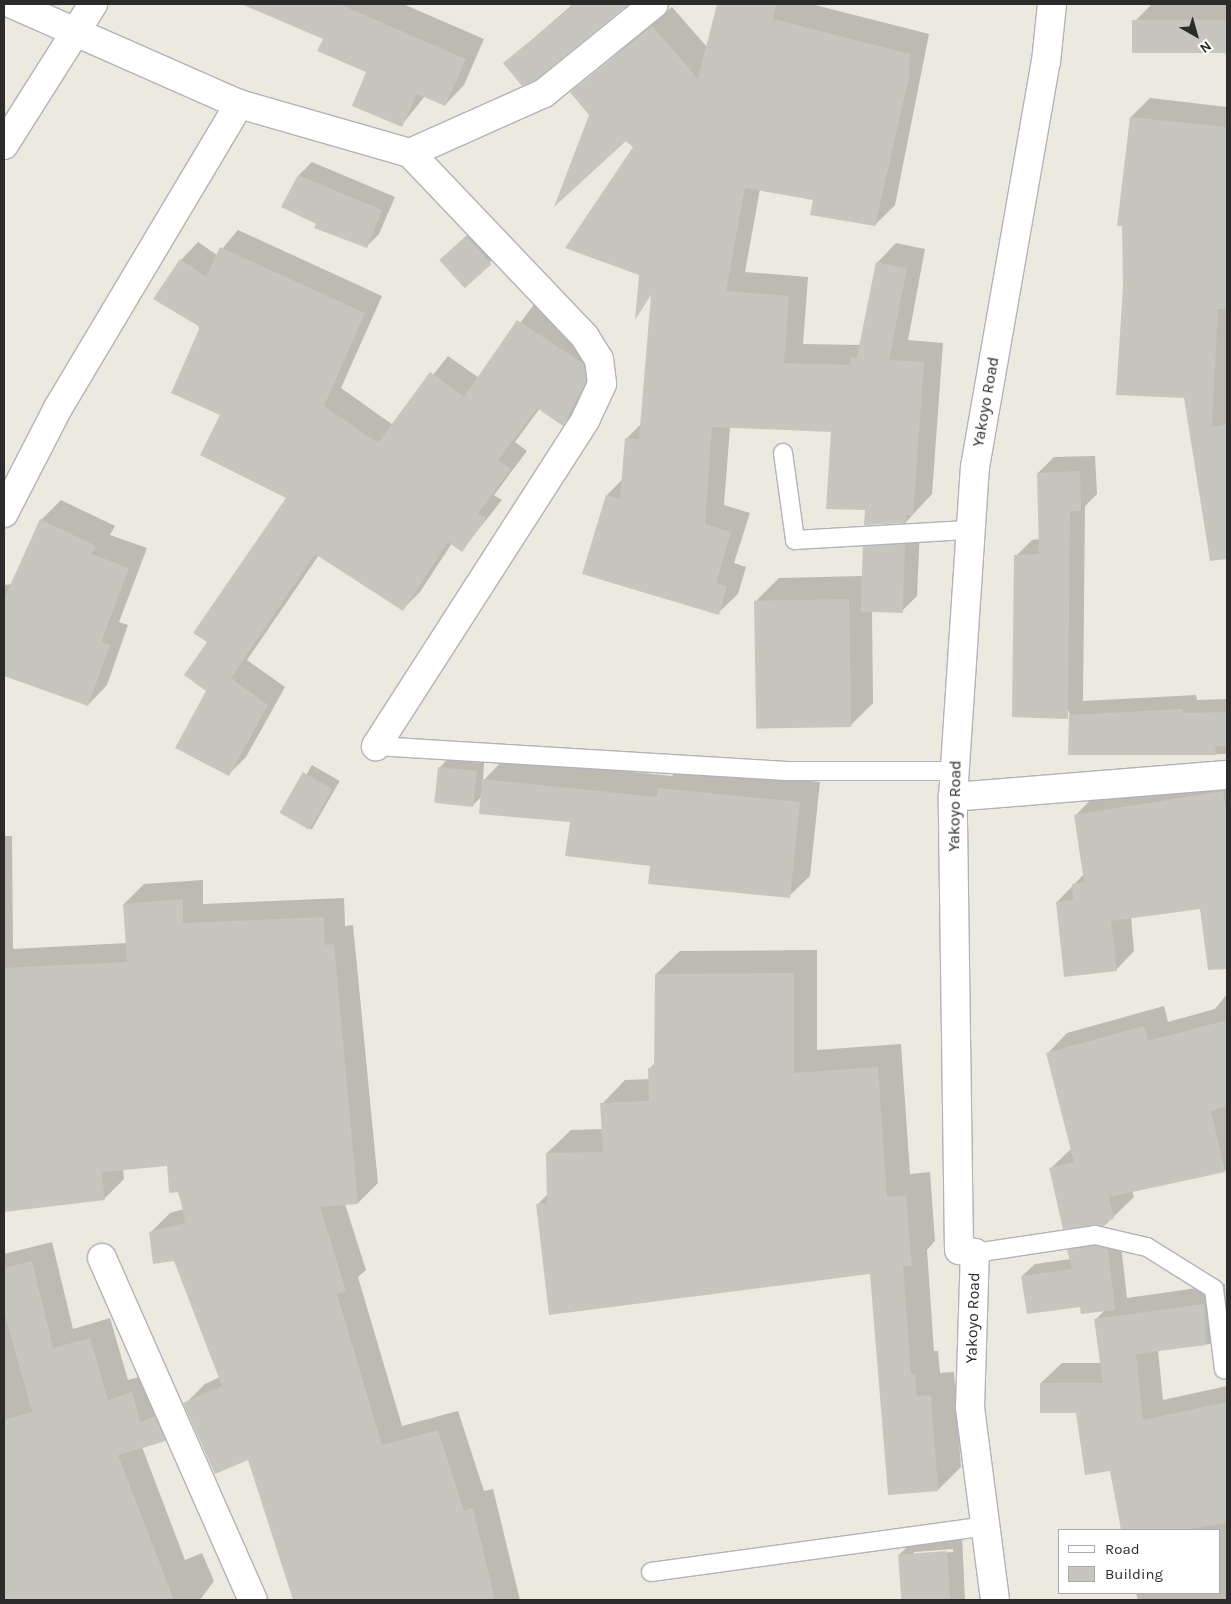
<!DOCTYPE html>
<html>
<head>
<meta charset="utf-8">
<style>
	body { margin:0 }
	#map { position:relative; width:1231px; height:1604px; overflow:hidden; background:#ece9de; font-family:Karla,sans-serif }
	div>[style] { position:absolute }
	[style*='--x'] { left:calc(var(--x)*1px); top:calc(var(--y)*1px); width:calc(var(--w)*1px); rotate:calc(var(--a)*1deg) }
	.shadow>* { inset:0; background:#0003; transform-origin:0 0 }
	.building>* { inset:0; background:#c7c6be; transform-origin:0 0 }
	.roads { filter:drop-shadow(1px 0 #b2b2bd) drop-shadow(-1px 0 #b2b2bd) drop-shadow(0 1px #b2b2bd) drop-shadow(0 -1px #b2b2bd) }
	.service>* { height:18px; margin:-9px; padding:0 9px; transform-origin:9px; border-radius:9px; background:#fff }
	.minor>* { height:28px; margin:-14px; padding:0 14px; transform-origin:14px; border-radius:14px; background:#fff }
	.secondary>* { height:28px; margin:-14px; padding:0 14px; transform-origin:14px; border-radius:14px; background:#fff }
	span { translate:-50% -50%; white-space:nowrap; text-align:center; line-height:1.15; -webkit-text-stroke:4.5px #fff; paint-order:stroke }
	.street-label { font-size:16px; color:#2b2b2b }
	.frame { position:absolute; inset:0; border:5px solid #2b2b2b; pointer-events:none }
	.legend { position:absolute; left:1058px; top:1529px; width:162px; height:65px; box-sizing:border-box; background:#fff; border:1px solid #aaa; margin:0; padding:6px 9px; list-style:none; font-size:15px; color:#2b2b2b }
	.legend li { display:flex; align-items:center; gap:10px; height:25px }
	.legend b { width:25px; border:1px solid #aaa }
	.north { position:absolute; left:1171px; top:10px; width:50px; height:50px; -webkit-text-stroke:4px #fff; paint-order:stroke; rotate:142deg; font-size:14px; font-weight:700; line-height:20px; text-align:center; color:#2b2b2b }
	.north::after { content:''; display:block; margin:auto; width:18px; height:22px; background:#2b2b2b; clip-path:polygon(50% 0,100% 100%,50% 72%,0 100%) }
</style>
</head>
<body>
<div id="map">
	<div class="shadow">
		<i style="clip-path:polygon(292px 4px,403px 4px,484px 39px,464px 85px,445px 105px,425px 96px,401px 126px,368px 71px,324px 38px,285px 21px)"></i>
		<i style="clip-path:polygon(573px 4px,625px 4px,535px 78px,505px 63px)"></i>
		<i style="clip-path:polygon(718px 4px,811px 4px,929px 34px,895px 205px,875px 225px,814px 199px,760px 189px,745px 272px,808px 277px,803px 344px,861px 345px,877px 263px,896px 243px,925px 249px,908px 340px,943px 343px,932px 494px,906px 522px,867px 509px,832px 431px,730px 427px,724px 505px,750px 513px,734px 563px,746px 567px,738px 594px,718px 613px,607px 495px,623px 479px,627px 438px,642px 423px,654px 278px,634px 147px,590px 115px,571px 93px,672px 7px,707px 47px)"></i>
		<i style="clip-path:polygon(1152px 4px,1227px 4px,1227px 58px,1225px 52px,1133px 23px)"></i>
		<i style="clip-path:polygon(1150px 98px,1227px 107px,1227px 505px,1203px 509px,1185px 397px,1124px 287px,1131px 117px)"></i>
		<i style="clip-path:polygon(312px 162px,395px 197px,379px 234px,366px 247px,317px 224px,299px 175px)"></i>
		<i style="clip-path:polygon(474px 229px,498px 255px,464px 286px,449px 252px)"></i>
		<i style="clip-path:polygon(238px 230px,382px 296px,341px 388px,393px 425px,448px 356px,479px 378px,535px 303px,601px 347px,580px 407px,563px 424px,540px 408px,515px 442px,527px 451px,494px 495px,502px 500px,462px 550px,452px 543px,420px 592px,403px 609px,319px 555px,247px 660px,285px 687px,246px 757px,229px 774px,209px 642px,287px 497px,222px 415px,181px 260px,198px 242px,217px 255px)"></i>
		<i style="clip-path:polygon(1095px 456px,1097px 494px,1085px 506px,1083px 701px,1196px 695px,1197px 700px,1227px 699px,1227px 754px,1069px 754px,1070px 715px,1016px 556px,1032px 540px,1040px 539px,1038px 473px,1054px 457px)"></i>
		<i style="clip-path:polygon(61px 500px,115px 526px,110px 535px,147px 548px,119px 622px,128px 625px,107px 685px,88px 705px,4px 675px,4px 585px,12px 584px,41px 520px)"></i>
		<i style="clip-path:polygon(920px 529px,917px 596px,901px 612px,872px 611px,873px 703px,850px 726px,756px 601px,779px 578px,863px 576px,865px 547px,880px 531px)"></i>
		<i style="clip-path:polygon(504px 759px,672px 776px,680px 768px,820px 782px,810px 876px,789px 896px,652px 865px,571px 821px,482px 796px,473px 805px,440px 767px,447px 760px,484px 763px,483px 781px)"></i>
		<i style="left:312px;top:765px;width:32px;height:56px;rotate:30deg"></i>
		<i style="clip-path:polygon(1227px 775px,1227px 957px,1208px 959px,1201px 907px,1131px 917px,1134px 951px,1116px 970px,1057px 902px,1084px 874px,1075px 816px,1093px 797px)"></i>
		<i style="clip-path:polygon(4px 836px,12px 836px,13px 949px,127px 943px,124px 904px,144px 884px,203px 880px,203px 904px,344px 898px,345px 926px,353px 925px,378px 1183px,358px 1203px,345px 1204px,366px 1270px,358px 1277px,402px 1426px,458px 1411px,484px 1491px,493px 1489px,520px 1600px,343px 1600px,336px 1581px,249px 1458px,185px 1404px,205px 1384px,220px 1377px,175px 1260px,150px 1233px,170px 1213px,184px 1209px,168px 1165px,123px 1169px,124px 1179px,104px 1199px,4px 1211px)"></i>
		<i style="clip-path:polygon(817px 950px,817px 1050px,901px 1044px,910px 1174px,930px 1172px,935px 1241px,927px 1250px,934px 1351px,938px 1351px,940px 1373px,954px 1372px,961px 1467px,938px 1490px,871px 1273px,537px 1205px,548px 1194px,547px 1153px,571px 1130px,603px 1129px,602px 1104px,625px 1080px,650px 1079px,649px 1069px,656px 1062px,656px 974px,680px 951px)"></i>
		<i style="clip-path:polygon(1227px 994px,1227px 1170px,1132px 1191px,1134px 1197px,1105px 1225px,1050px 1169px,1072px 1148px,1047px 1054px,1067px 1033px,1164px 1006px,1168px 1022px,1215px 1009px)"></i>
		<i style="clip-path:polygon(1120px 1237px,1127px 1298px,1225px 1284px,1227px 1326px,1210px 1344px,1158px 1350px,1163px 1400px,1227px 1386px,1227px 1600px,1138px 1600px,1136px 1593px,1220px 1593px,1220px 1530px,1124px 1530px,1111px 1470px,1077px 1412px,1041px 1383px,1062px 1363px,1101px 1363px,1095px 1320px,1105px 1310px,1082px 1306px,1022px 1276px,1035px 1264px,1071px 1259px,1069px 1250px,1081px 1238px)"></i>
		<i style="clip-path:polygon(52px 1242px,73px 1329px,110px 1318px,128px 1380px,152px 1373px,185px 1420px,165px 1440px,142px 1447px,185px 1560px,202px 1553px,214px 1581px,200px 1600px,4px 1600px,4px 1254px)"></i>
		<i style="clip-path:polygon(evenodd,962px 1536px,965px 1600px,902px 1600px,899px 1555px,915px 1539px,962px 1536px,953px 1549px,953px 1552px,914px 1555px,914px 1552px,953px 1549px)"></i>
	</div>
	<div class="building">
		<i style="clip-path:polygon(241px 4px,339px 4px,466px 59px,445px 106px,417px 94px,402px 127px,352px 106px,366px 72px,317px 51px,323px 39px)"></i>
		<i style="clip-path:polygon(575px 4px,629px 4px,536px 80px,522px 86px,503px 63px)"></i>
		<i style="clip-path:polygon(717px 4px,777px 4px,773px 19px,910px 54px,909px 77px,875px 226px,810px 215px,813px 200px,745px 188px,726px 291px,789px 296px,784px 363px,850px 365px,851px 357px,857px 357px,876px 262px,907px 268px,889px 360px,924px 362px,913px 515px,906px 515px,906px 523px,864px 525px,865px 510px,826px 509px,831px 432px,712px 427px,705px 524px,731px 532px,716px 583px,727px 586px,719px 615px,582px 574px,606px 495px,620px 499px,625px 438px,639px 439px,651px 295px,635px 320px,639px 275px,565px 248px,633px 147px,626px 141px,554px 207px,589px 115px,570px 92px,652px 26px,698px 79px)"></i>
		<i style="left:1227px;top:20px;width:33px;height:95px;rotate:90deg"></i>
		<i style="clip-path:polygon(1130px 117px,1227px 127px,1227px 309px,1218px 309px,1212px 427px,1227px 424px,1227px 559px,1210px 561px,1184px 398px,1116px 395px,1123px 287px,1122px 226px,1117px 226px)"></i>
		<i style="clip-path:polygon(298px 175px,382px 210px,367px 248px,314px 228px,316px 224px,281px 207px)"></i>
		<i style="left:466px;top:236px;width:38px;height:36px;rotate:48deg"></i>
		<i style="clip-path:polygon(220px 247px,365px 313px,324px 406px,378px 443px,430px 372px,464px 397px,517px 320px,584px 364px,586px 382px,563px 426px,537px 408px,498px 460px,511px 469px,478px 513px,486px 518px,462px 552px,448px 542px,403px 611px,315px 554px,231px 678px,268px 705px,229px 776px,175px 748px,206px 691px,184px 675px,207px 642px,193px 633px,286px 498px,200px 455px,220px 415px,171px 393px,200px 327px,153px 299px,180px 259px,206px 277px)"></i>
		<i style="clip-path:polygon(1080px 471px,1081px 511px,1070px 511px,1068px 719px,1012px 717px,1014px 555px,1039px 554px,1037px 473px)"></i>
		<i style="clip-path:polygon(40px 519px,96px 546px,92px 554px,129px 568px,101px 642px,110px 645px,88px 706px,4px 676px,4px 599px)"></i>
		<i style="left:905px;top:544px;width:69px;height:42px;rotate:92deg"></i>
		<i style="left:849px;top:599px;width:128px;height:95px;rotate:89deg"></i>
		<i style="clip-path:polygon(1183px 709px,1183px 713px,1227px 712px,1227px 746px,1215px 746px,1217px 755px,1068px 755px,1069px 715px)"></i>
		<i style="left:438px;top:767px;width:39px;height:36px;rotate:6deg"></i>
		<i style="left:303px;top:772px;width:34px;height:47px;rotate:30deg"></i>
		<i style="clip-path:polygon(482px 779px,657px 797px,658px 788px,800px 802px,790px 898px,648px 884px,650px 866px,565px 856px,570px 822px,479px 814px)"></i>
		<i style="clip-path:polygon(1223px 791px,1227px 816px,1227px 969px,1208px 970px,1200px 909px,1111px 921px,1117px 971px,1064px 977px,1056px 902px,1073px 900px,1072px 884px,1084px 882px,1074px 815px)"></i>
		<i style="clip-path:polygon(183px 899px,183px 923px,324px 917px,325px 945px,334px 944px,358px 1204px,320px 1207px,346px 1291px,337px 1294px,382px 1445px,438px 1430px,464px 1511px,473px 1508px,495px 1600px,293px 1600px,248px 1460px,215px 1474px,183px 1403px,222px 1386px,174px 1261px,153px 1264px,149px 1232px,185px 1223px,179px 1192px,169px 1193px,167px 1166px,102px 1172px,105px 1200px,4px 1212px,4px 968px,127px 962px,123px 904px)"></i>
		<i style="clip-path:polygon(794px 973px,794px 1073px,878px 1067px,887px 1197px,906px 1195px,912px 1266px,903px 1266px,911px 1374px,915px 1374px,917px 1396px,931px 1395px,938px 1491px,888px 1495px,870px 1274px,549px 1315px,536px 1204px,547px 1203px,546px 1153px,603px 1152px,600px 1103px,649px 1101px,648px 1068px,654px 1068px,655px 974px)"></i>
		<i style="clip-path:polygon(1227px 1020px,1227px 1106px,1211px 1111px,1225px 1172px,1109px 1197px,1114px 1219px,1105px 1221px,1105px 1226px,1063px 1229px,1049px 1168px,1074px 1162px,1046px 1053px,1144px 1026px,1148px 1041px)"></i>
		<i style="clip-path:polygon(1095px 1246px,1108px 1249px,1115px 1310px,1081px 1314px,1080px 1307px,1027px 1314px,1021px 1276px,1072px 1269px,1067px 1250px)"></i>
		<i style="clip-path:polygon(32px 1261px,53px 1348px,90px 1338px,108px 1400px,132px 1392px,140px 1422px,155px 1416px,166px 1441px,118px 1455px,174px 1600px,4px 1600px,4px 1420px,32px 1412px,4px 1311px,4px 1268px)"></i>
		<i style="clip-path:polygon(1204px 1304px,1206px 1345px,1136px 1354px,1143px 1420px,1227px 1402px,1227px 1523px,1185px 1530px,1121px 1530px,1110px 1471px,1085px 1475px,1076px 1413px,1040px 1413px,1040px 1383px,1103px 1383px,1094px 1319px)"></i>
		<i style="left:947px;top:1551px;width:49px;height:49px;rotate:86deg"></i>
	</div>
	<div class="roads">
		<div class="service">
			<i style="--x:783;--y:453;--w:88;--a:82.1"></i>
			<i style="--x:795;--y:540;--w:176;--a:-3.3"></i>
			<i style="--x:376;--y:746;--w:411;--a:3.5"></i>
			<i style="--x:786;--y:771;--w:169;--a:0"></i>
			<i style="--x:975;--y:1253;--w:121;--a:-8.5"></i>
			<i style="--x:1095;--y:1235;--w:53;--a:13"></i>
			<i style="--x:1147;--y:1247;--w:79;--a:32.1"></i>
			<i style="--x:1214;--y:1289;--w:81;--a:82.9"></i>
			<i style="--x:651;--y:1572;--w:341;--a:-7.8"></i>
		</div>
		<div class="minor">
			<i style="--x:12;--y:4;--w:248;--a:23.8"></i>
			<i style="--x:239;--y:104;--w:178;--a:16"></i>
			<i style="--x:410;--y:153;--w:254;--a:46.4"></i>
			<i style="--x:585;--y:337;--w:26;--a:58"></i>
			<i style="--x:599;--y:359;--w:25;--a:83"></i>
			<i style="--x:602;--y:384;--w:38;--a:115"></i>
			<i style="--x:586;--y:419;--w:389;--a:122.7"></i>
			<i style="--x:4;--y:145;--w:167;--a:-57.7"></i>
			<i style="--x:410;--y:153;--w:147;--a:-24.1"></i>
			<i style="--x:544;--y:93;--w:141;--a:-39"></i>
			<i style="--x:4;--y:513;--w:118;--a:-62.8"></i>
			<i style="--x:58;--y:408;--w:354;--a:-59.2"></i>
			<i style="--x:953;--y:797;--w:275;--a:-4.6"></i>
			<i style="--x:102;--y:1258;--w:374;--a:66.2"></i>
		</div>
		<div class="secondary">
			<i style="--x:995;--y:1600;--w:194;--a:-97.4"></i>
			<i style="--x:970;--y:1408;--w:155;--a:-88.2"></i>
			<i style="--x:975;--y:1253;--w:16;--a:-169"></i>
			<i style="--x:959;--y:1250;--w:453;--a:-90.8"></i>
			<i style="--x:953;--y:797;--w:331;--a:-86.2"></i>
			<i style="--x:975;--y:467;--w:411;--a:-80.1"></i>
			<i style="--x:1046;--y:62;--w:58;--a:-84.1"></i>
		</div>
	</div>
	<div class="street-label">
		<span style="left:986px;top:402px;rotate:-80deg">Yakoyo Road</span>
		<span style="left:955px;top:806px;rotate:-89deg">Yakoyo Road</span>
		<span style="left:973px;top:1318px;rotate:-88deg">Yakoyo Road</span>
	</div>
	<div class="frame"></div>
	<ul class="legend">
	<li><b style="height:6px;background:#fff"></b>Road</li>
	<li><b style="height:14px;background:#c7c6be"></b>Building</li>
	</ul>
	<div class="north">N</div>
</div>
</body>
</html>
